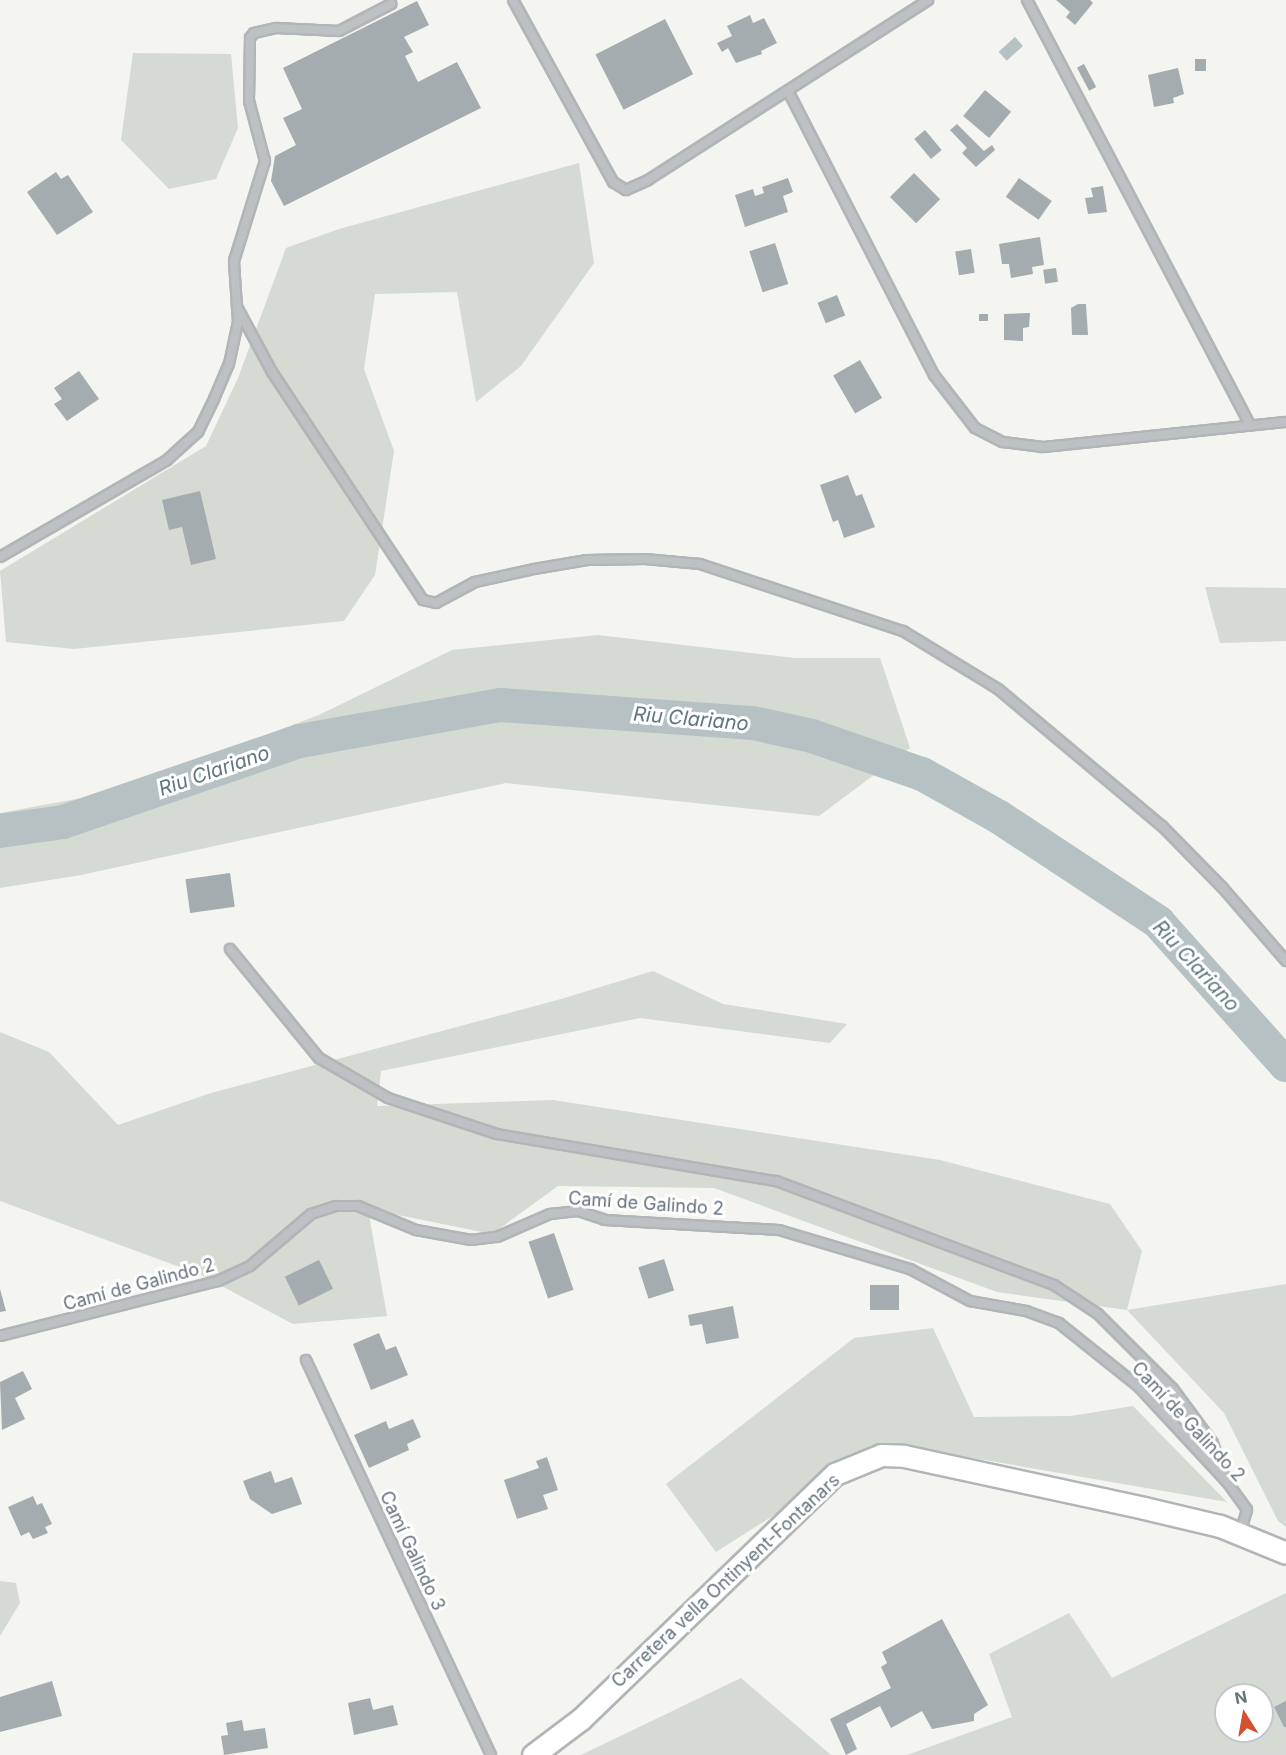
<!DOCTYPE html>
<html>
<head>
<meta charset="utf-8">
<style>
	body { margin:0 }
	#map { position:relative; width:1286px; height:1755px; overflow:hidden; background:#f4f4f0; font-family:Inter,sans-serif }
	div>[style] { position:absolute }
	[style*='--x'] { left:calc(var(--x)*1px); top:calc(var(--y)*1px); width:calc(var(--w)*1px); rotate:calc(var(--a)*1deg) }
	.green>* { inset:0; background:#d5dad2 }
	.water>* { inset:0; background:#b6c1c4; transform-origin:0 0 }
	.river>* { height:34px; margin:-17px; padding:0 17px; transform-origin:17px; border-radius:17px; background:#b6c1c4 }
	.building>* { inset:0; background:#a4acb0; transform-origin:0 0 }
	.roads { filter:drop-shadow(2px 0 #b0b5b8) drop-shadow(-2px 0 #b0b5b8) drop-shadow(0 2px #b0b5b8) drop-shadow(0 -2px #b0b5b8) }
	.lane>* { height:8px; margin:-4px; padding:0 4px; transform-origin:4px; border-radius:4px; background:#bdc1c4 }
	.secondary>* { height:21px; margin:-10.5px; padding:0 10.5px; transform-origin:10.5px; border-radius:10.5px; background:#fff }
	span { translate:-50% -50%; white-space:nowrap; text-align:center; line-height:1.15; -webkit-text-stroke:6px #fff; paint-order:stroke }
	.street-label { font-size:18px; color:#65747f }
	.water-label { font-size:20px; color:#61767c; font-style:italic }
	.north { position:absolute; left:1214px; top:1683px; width:60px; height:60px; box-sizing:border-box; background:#fff; border:2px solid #c1c7cc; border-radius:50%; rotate:349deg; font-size:16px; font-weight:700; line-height:24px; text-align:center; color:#65747f }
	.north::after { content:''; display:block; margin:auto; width:21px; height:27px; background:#d35131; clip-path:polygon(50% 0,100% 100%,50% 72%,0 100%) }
</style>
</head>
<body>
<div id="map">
	<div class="green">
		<i style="clip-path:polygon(133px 53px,231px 54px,238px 128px,216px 179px,169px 189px,121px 140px)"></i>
		<i style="clip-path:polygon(579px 163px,594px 263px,521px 366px,476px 402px,457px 292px,375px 294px,364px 369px,394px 451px,375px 575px,344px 621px,74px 649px,6px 642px,0 571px,206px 446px,238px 378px,286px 248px,339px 229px)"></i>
		<i style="clip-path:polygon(1205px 587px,1286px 588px,1286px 641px,1220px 643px)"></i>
		<i style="clip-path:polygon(598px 635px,795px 658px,880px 658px,910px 748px,819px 816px,506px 783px,81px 875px,0 888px,0 813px,114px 792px,319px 715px,452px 650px)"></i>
		<i style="clip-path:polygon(653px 971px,723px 1004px,847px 1024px,830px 1043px,640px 1018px,381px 1071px,377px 1106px,553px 1100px,940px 1160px,1110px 1204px,1142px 1251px,1127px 1310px,1286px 1284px,1286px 1527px,1278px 1521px,1224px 1413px,1127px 1310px,997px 1292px,714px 1188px,558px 1186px,492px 1234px,368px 1209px,387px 1316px,293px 1324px,199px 1274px,0 1201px,0 1032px,49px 1052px,118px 1125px,211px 1093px,561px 999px)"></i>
		<i style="clip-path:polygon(933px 1328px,974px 1417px,1071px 1416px,1133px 1406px,1227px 1502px,887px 1443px,716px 1552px,666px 1484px,854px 1338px)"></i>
		<i style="clip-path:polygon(0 1581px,16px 1583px,20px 1603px,0 1636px)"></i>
		<i style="clip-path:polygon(evenodd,1286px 1593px,1286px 1755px,907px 1755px,1012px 1717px,989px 1654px,1069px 1613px,1112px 1678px,1286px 1593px,1226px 1695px,1262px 1695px,1262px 1731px,1226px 1731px,1226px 1695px)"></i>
		<i style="clip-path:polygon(741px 1678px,831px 1755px,581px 1755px)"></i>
	</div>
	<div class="water">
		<i style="left:1015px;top:37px;width:12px;height:22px;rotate:48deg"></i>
	</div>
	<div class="river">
		<i style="--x:0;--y:831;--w:64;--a:-8.1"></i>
		<i style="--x:63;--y:822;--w:250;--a:-18.9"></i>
		<i style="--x:300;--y:741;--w:204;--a:-10.2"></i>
		<i style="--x:501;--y:705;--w:253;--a:4.1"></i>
		<i style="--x:753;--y:723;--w:60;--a:12.4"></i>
		<i style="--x:812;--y:736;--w:116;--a:19.1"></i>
		<i style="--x:922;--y:774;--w:88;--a:29.2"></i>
		<i style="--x:999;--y:817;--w:191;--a:33.4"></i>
		<i style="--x:1158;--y:922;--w:192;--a:48.2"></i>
	</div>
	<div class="building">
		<i style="clip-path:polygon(1056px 0,1090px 0,1093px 3px,1075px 25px,1066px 17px,1070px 12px)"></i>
		<i style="clip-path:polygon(417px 1px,429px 25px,404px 37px,413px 52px,405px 56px,418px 82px,457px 62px,481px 108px,284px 206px,271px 181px,275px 156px,296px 145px,283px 118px,302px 109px,283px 68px)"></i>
		<i style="clip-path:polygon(750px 15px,753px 23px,764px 18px,777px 43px,761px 51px,762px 54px,736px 63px,728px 48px,722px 52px,717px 43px,732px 36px,727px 26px)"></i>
		<i style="left:665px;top:19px;width:62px;height:78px;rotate:63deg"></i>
		<i style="left:1206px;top:59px;width:12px;height:11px;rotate:90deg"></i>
		<i style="left:1084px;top:64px;width:26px;height:8px;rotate:62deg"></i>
		<i style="clip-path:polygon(1178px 68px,1184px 94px,1173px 98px,1174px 103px,1154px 107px,1148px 75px)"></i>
		<i style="left:985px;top:90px;width:34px;height:34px;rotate:40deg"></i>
		<i style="clip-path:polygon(957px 124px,984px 151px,992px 145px,995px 150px,976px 167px,962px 153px,967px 148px,950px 130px)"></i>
		<i style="left:925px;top:130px;width:26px;height:14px;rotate:50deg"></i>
		<i style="clip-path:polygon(56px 172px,61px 179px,68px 175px,93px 212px,57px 235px,27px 192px)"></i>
		<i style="left:914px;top:173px;width:37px;height:34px;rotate:45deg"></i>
		<i style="clip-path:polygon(788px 178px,793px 192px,783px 196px,788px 212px,745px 227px,735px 195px,753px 189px,755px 196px,764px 193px,762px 187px)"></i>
		<i style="left:1019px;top:178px;width:40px;height:23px;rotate:35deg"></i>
		<i style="clip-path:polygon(1103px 186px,1107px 212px,1088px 214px,1085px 198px,1093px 197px,1091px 188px)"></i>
		<i style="clip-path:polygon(1040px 237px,1044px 265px,1032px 267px,1033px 274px,1011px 278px,1009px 264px,1002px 264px,999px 244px)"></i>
		<i style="left:775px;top:243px;width:43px;height:27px;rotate:72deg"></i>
		<i style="left:971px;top:249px;width:24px;height:16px;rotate:81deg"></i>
		<i style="left:1056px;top:268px;width:14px;height:13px;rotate:82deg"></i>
		<i style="left:837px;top:295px;width:22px;height:21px;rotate:68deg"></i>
		<i style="clip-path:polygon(1078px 304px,1086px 304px,1088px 335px,1072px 335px,1071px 308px)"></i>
		<i style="clip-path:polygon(1030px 313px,1029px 327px,1023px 328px,1023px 341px,1004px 340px,1004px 314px)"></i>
		<i style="left:979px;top:314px;width:9px;height:7px"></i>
		<i style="left:860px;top:360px;width:44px;height:31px;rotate:60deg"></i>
		<i style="clip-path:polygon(79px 371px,99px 399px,67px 421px,54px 404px,62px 399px,54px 388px)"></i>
		<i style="clip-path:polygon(848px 475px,856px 496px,862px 494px,875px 527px,844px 538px,838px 520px,833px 522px,820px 485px)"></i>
		<i style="clip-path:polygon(200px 491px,216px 559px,191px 565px,182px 527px,169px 530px,162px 500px)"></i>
		<i style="left:230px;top:873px;width:34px;height:45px;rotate:82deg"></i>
		<i style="left:554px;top:1233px;width:60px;height:27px;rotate:71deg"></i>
		<i style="left:664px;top:1259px;width:33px;height:27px;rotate:72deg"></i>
		<i style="left:319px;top:1260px;width:32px;height:38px;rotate:64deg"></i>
		<i style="left:899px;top:1285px;width:25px;height:29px;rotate:90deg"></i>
		<i style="clip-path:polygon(0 1289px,6px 1311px,0 1312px)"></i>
		<i style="clip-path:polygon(733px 1306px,739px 1338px,706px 1344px,702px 1324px,690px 1326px,688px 1315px)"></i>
		<i style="clip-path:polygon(379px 1333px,386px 1350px,396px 1346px,408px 1375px,371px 1390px,353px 1344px)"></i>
		<i style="clip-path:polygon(23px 1371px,32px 1389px,15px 1398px,25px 1419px,2px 1430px,0 1382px)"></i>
		<i style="clip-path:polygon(413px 1419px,421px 1437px,407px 1444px,409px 1450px,369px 1468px,354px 1435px,386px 1421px,389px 1429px)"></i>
		<i style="clip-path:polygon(547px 1457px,558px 1490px,543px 1495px,548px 1509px,517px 1519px,504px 1480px,539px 1468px,536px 1461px)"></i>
		<i style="clip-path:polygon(271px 1471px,275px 1483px,292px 1477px,302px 1504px,272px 1514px,250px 1499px,243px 1481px)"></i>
		<i style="clip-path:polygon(33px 1496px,37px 1505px,42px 1503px,52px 1524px,45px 1527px,48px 1533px,33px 1539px,29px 1532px,21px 1536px,8px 1507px)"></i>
		<i style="clip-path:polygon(942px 1619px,988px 1705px,974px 1714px,974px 1721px,932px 1729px,922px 1711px,891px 1728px,880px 1706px,846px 1724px,857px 1749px,846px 1755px,830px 1719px,891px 1688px,881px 1667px,887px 1663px,882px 1652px)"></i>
		<i style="clip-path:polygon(52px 1681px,62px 1716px,0 1732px,0 1697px)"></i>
		<i style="clip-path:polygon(370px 1698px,373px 1710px,393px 1705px,398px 1725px,354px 1735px,348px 1703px)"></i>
		<i style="clip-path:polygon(1286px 1701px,1286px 1727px,1284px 1727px,1274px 1707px)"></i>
		<i style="clip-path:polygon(242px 1720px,244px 1731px,265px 1728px,268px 1748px,224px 1755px,221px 1736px,228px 1735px,226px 1723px)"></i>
	</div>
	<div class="roads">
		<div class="lane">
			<i style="--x:513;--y:0;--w:208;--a:61.2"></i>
			<i style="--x:613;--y:182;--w:15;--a:32"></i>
			<i style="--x:626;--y:190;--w:24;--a:-24"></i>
			<i style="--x:648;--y:180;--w:333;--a:-32.7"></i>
			<i style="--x:1027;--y:0;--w:480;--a:62.3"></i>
			<i style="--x:788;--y:91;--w:319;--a:62.8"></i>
			<i style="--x:934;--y:375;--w:67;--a:52.3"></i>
			<i style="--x:975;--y:428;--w:31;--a:27"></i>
			<i style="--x:1003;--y:442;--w:40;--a:7.1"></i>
			<i style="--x:1043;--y:447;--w:244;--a:-5.9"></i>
			<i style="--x:237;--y:307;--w:74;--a:61.7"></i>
			<i style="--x:272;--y:372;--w:273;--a:56.5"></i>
			<i style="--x:423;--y:600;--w:13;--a:13"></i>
			<i style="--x:436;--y:603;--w:44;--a:-28.3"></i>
			<i style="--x:475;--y:582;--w:60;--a:-12.4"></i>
			<i style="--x:534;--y:569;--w:54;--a:-9.6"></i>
			<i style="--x:587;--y:560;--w:58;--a:-1"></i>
			<i style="--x:645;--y:559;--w:55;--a:5.2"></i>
			<i style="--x:700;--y:564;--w:214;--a:18.3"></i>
			<i style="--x:903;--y:631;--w:111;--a:31.4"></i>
			<i style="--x:998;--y:689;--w:214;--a:39.9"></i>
			<i style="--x:1162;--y:826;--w:86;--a:45.5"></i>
			<i style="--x:1222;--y:887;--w:98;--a:49.1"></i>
			<i style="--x:0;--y:557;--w:193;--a:-30.1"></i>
			<i style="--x:167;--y:460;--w:42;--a:-42.1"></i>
			<i style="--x:198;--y:432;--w:37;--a:-64"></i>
			<i style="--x:214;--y:399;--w:38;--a:-67"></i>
			<i style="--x:229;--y:364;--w:43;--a:-77.9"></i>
			<i style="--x:238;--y:322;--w:61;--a:-93.8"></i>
			<i style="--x:234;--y:261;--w:105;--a:-72.8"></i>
			<i style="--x:265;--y:161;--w:62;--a:-104.9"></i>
			<i style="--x:249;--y:101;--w:63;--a:-89.1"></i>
			<i style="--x:250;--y:38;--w:6;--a:-51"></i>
			<i style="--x:254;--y:33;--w:23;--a:-13"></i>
			<i style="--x:276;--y:28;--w:63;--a:2.7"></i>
			<i style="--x:339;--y:31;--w:59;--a:-27.4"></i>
			<i style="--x:230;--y:949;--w:141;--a:50.8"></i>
			<i style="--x:319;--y:1058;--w:80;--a:30.1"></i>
			<i style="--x:388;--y:1098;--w:115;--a:18.3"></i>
			<i style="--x:497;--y:1134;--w:283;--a:9.6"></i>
			<i style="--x:776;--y:1181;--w:297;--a:20.5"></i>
			<i style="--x:1054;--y:1285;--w:53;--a:33.4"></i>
			<i style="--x:1098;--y:1314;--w:106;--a:45"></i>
			<i style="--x:1173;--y:1389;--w:67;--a:53.5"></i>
			<i style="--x:1213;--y:1443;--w:40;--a:71.1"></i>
			<i style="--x:0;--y:1336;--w:225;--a:-14.2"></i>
			<i style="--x:218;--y:1281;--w:35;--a:-25"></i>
			<i style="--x:250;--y:1266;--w:80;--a:-40.4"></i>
			<i style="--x:311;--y:1214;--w:26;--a:-18"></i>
			<i style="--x:336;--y:1206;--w:22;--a:0"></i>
			<i style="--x:358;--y:1206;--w:63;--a:22.5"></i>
			<i style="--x:416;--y:1230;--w:56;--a:10.3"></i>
			<i style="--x:471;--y:1240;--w:26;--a:-7"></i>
			<i style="--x:497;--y:1237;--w:58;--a:-23.5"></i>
			<i style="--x:550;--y:1214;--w:28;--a:-6"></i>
			<i style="--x:578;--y:1211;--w:28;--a:18"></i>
			<i style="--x:605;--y:1220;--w:174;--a:3.3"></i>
			<i style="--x:779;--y:1230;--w:137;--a:16.6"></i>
			<i style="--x:910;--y:1269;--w:68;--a:28.1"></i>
			<i style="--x:970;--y:1301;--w:57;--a:10.1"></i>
			<i style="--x:1026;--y:1311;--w:35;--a:20"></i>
			<i style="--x:1059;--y:1323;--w:101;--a:38.6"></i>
			<i style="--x:1138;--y:1386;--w:131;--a:47.2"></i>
			<i style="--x:1227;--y:1482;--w:34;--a:54"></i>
			<i style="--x:1247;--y:1510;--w:24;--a:107"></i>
			<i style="--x:306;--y:1360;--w:436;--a:64.9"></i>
		</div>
		<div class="secondary">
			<i style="--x:533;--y:1755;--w:60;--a:-36.9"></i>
			<i style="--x:581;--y:1719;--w:353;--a:-44"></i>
			<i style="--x:835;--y:1474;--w:50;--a:-22.4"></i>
			<i style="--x:881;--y:1455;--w:23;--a:2"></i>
			<i style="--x:904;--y:1456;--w:246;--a:12.2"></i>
			<i style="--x:1144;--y:1508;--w:78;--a:13.3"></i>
			<i style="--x:1220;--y:1526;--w:71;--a:22.2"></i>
		</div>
	</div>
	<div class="street-label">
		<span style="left:646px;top:1204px;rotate:4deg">Camí de Galindo 2</span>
		<span style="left:139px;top:1285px;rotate:-15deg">Camí de Galindo 2</span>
		<span style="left:1188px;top:1422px;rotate:47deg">Camí de Galindo 2</span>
		<span style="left:412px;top:1551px;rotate:65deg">Camí Galindo 3</span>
		<span style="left:726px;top:1581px;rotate:-43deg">Carretera vella Ontinyent-Fontanars</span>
	</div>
	<div class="water-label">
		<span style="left:691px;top:719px;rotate:5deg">Riu Clariano</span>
		<span style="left:214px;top:771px;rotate:-19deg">Riu Clariano</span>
		<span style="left:1196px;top:966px;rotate:47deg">Riu Clariano</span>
	</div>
	<div class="north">N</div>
</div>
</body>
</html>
